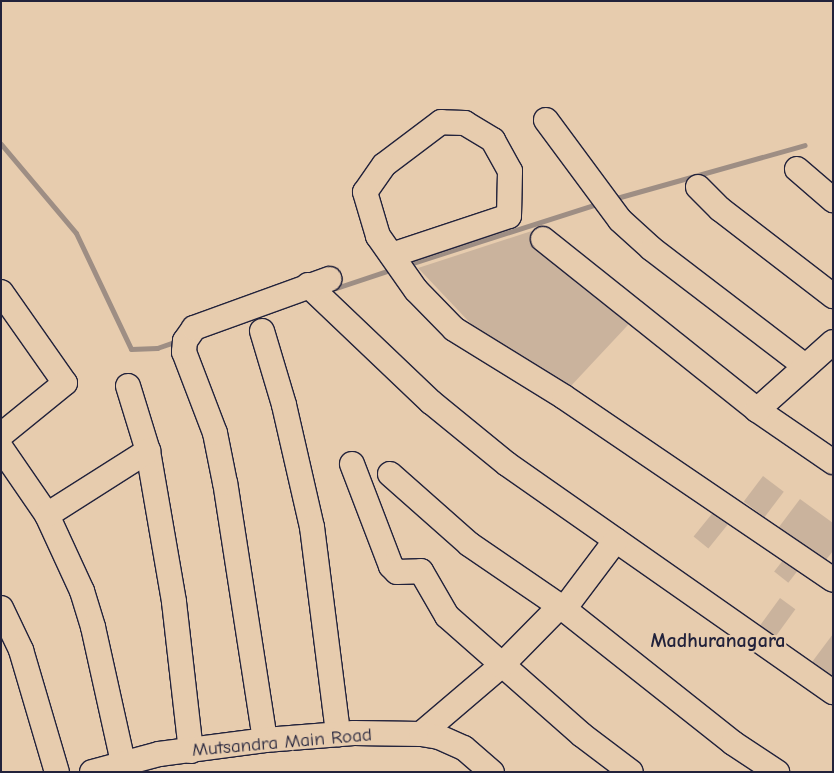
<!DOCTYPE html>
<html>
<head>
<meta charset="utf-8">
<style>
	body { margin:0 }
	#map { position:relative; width:834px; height:773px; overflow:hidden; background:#e7ccae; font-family:"Comic Neue",sans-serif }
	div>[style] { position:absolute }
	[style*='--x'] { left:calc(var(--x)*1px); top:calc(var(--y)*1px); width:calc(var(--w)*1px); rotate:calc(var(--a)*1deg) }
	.green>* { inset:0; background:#cab39d; transform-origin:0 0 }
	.stream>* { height:5px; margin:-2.5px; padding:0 2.5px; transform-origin:2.5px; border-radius:2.5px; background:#9e8e84 }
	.roads { filter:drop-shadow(1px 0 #22223b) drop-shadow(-1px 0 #22223b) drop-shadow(0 1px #22223b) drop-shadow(0 -1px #22223b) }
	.minor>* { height:24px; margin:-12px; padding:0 12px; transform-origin:12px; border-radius:12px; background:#e7ccae }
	span { translate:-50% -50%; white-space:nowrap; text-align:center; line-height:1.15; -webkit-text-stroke:4.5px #e7ccae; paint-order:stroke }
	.street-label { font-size:19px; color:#22223b }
	.neighbourhood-label { font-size:20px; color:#22223b; font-weight:700 }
	.frame { position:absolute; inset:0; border:2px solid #22223b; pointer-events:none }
</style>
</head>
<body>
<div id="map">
	<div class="green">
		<i style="clip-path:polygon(541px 228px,642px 310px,569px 388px,475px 328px,418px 268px)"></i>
		<i style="left:763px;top:476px;width:26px;height:32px;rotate:37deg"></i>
		<i style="clip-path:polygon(800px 499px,833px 523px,833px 551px,825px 561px,779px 527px)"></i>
		<i style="left:715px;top:510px;width:19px;height:34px;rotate:39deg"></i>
		<i style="left:784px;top:559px;width:18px;height:16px;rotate:38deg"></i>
		<i style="left:780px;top:598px;width:19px;height:34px;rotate:36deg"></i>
		<i style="clip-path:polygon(833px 634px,833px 678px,812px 662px)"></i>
	</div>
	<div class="stream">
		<i style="--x:1;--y:144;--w:116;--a:49.9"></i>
		<i style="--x:76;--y:233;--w:128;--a:64.6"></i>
		<i style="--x:131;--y:349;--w:26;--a:-2"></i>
		<i style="--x:157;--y:348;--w:21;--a:-19"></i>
		<i style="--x:613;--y:199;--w:199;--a:-15.7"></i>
		<i style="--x:406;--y:265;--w:204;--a:-17.7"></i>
		<i style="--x:330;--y:290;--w:66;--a:-18.4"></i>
	</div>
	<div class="roads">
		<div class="minor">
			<i style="--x:546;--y:120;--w:124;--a:53.5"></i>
			<i style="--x:620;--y:220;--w:43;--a:42.2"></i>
			<i style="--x:652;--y:249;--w:193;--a:37.4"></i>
			<i style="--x:797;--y:169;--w:48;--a:40.7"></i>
			<i style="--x:698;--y:187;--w:31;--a:45"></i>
			<i style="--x:720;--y:209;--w:143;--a:37.6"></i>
			<i style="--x:543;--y:239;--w:274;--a:38.6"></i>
			<i style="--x:757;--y:410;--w:92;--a:34.4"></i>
			<i style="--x:392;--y:255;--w:123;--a:-18.4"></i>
			<i style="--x:509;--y:216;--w:45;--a:-88.7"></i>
			<i style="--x:510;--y:171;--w:35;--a:-119"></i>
			<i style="--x:493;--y:140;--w:33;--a:-149"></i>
			<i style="--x:465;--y:123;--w:24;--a:-178"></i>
			<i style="--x:441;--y:122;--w:71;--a:143"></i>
			<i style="--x:384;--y:165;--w:33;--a:125"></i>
			<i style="--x:365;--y:192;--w:46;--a:73.5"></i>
			<i style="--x:378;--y:236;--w:66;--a:54.9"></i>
			<i style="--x:416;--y:290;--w:54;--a:45.7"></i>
			<i style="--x:454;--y:329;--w:129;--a:31.7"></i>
			<i style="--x:564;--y:397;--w:325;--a:34.2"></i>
			<i style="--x:308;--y:285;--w:170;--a:43.6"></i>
			<i style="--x:431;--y:402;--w:98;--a:39.2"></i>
			<i style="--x:507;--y:464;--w:398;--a:35"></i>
			<i style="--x:1;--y:292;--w:111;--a:54.9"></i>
			<i style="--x:65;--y:383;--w:82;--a:140.9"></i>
			<i style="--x:262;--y:331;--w:77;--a:73.4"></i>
			<i style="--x:284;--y:405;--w:125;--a:77.1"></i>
			<i style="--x:312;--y:527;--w:209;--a:82.8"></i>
			<i style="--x:128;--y:386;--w:68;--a:72.9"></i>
			<i style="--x:148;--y:451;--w:153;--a:80.2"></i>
			<i style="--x:174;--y:602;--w:150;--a:83.5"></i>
			<i style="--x:757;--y:410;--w:102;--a:-41.8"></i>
			<i style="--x:1;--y:448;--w:81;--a:55.5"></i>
			<i style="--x:47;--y:515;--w:84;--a:65.3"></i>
			<i style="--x:82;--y:591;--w:38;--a:73"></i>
			<i style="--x:93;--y:627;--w:138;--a:77.5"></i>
			<i style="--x:352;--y:464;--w:109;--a:69.1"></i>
			<i style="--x:391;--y:566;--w:8;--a:45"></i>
			<i style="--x:397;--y:572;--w:24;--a:-2"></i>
			<i style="--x:421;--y:571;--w:52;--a:60"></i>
			<i style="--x:447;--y:616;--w:180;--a:41.4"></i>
			<i style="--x:582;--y:735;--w:61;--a:37.1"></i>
			<i style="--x:390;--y:474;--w:106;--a:41.5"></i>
			<i style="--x:469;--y:544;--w:115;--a:34.4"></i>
			<i style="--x:564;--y:609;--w:216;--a:38.4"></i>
			<i style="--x:733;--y:743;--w:53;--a:33.4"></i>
			<i style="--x:47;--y:515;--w:120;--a:-32.4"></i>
			<i style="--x:1;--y:608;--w:47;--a:64.5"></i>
			<i style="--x:21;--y:650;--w:127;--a:73.6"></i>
			<i style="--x:564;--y:609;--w:86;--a:-53"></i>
			<i style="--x:421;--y:734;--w:105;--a:-40.4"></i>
			<i style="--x:501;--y:666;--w:83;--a:-45.5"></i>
			<i style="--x:265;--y:740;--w:260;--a:-98.8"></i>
			<i style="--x:225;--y:483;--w:51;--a:-101.3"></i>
			<i style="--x:215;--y:433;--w:87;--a:-110.9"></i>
			<i style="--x:184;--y:352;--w:11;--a:-85"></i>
			<i style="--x:185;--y:341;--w:16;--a:-55"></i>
			<i style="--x:194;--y:328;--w:144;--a:-19.9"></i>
			<i style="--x:92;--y:772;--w:69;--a:-15"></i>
			<i style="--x:159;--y:754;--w:107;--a:-7.5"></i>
			<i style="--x:265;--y:740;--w:89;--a:-4.5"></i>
			<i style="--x:354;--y:733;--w:67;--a:0.9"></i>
			<i style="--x:421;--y:734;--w:18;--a:9"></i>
			<i style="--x:439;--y:737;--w:27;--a:24"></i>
			<i style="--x:464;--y:748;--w:37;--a:41"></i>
		</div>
	</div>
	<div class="street-label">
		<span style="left:282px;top:743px;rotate:-5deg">Mutsandra Main Road</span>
	</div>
	<div class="neighbourhood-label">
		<span style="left:718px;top:640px">Madhuranagara</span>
	</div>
	<div class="frame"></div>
</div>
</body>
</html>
